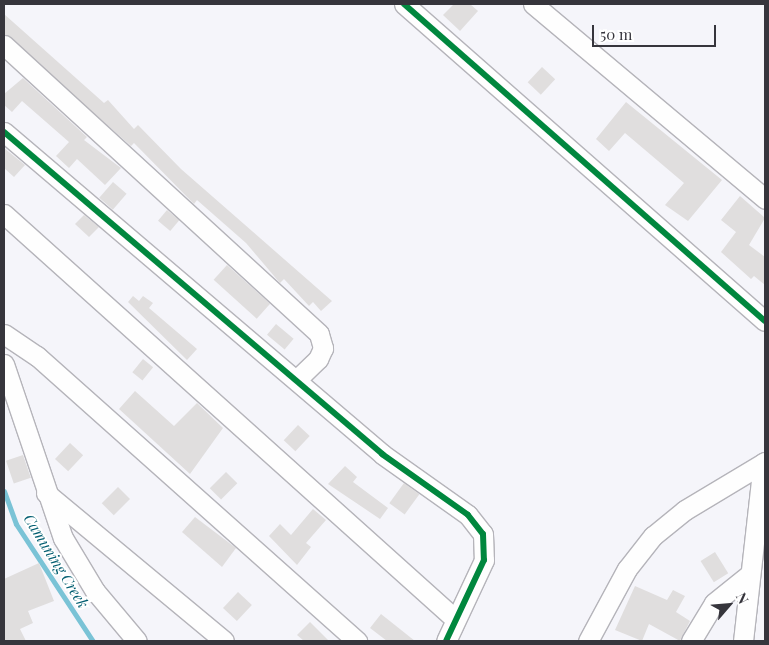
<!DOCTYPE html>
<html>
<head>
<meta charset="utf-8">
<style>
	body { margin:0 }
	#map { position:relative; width:769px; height:645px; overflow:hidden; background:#f5f5fa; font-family:"Playfair Display",serif }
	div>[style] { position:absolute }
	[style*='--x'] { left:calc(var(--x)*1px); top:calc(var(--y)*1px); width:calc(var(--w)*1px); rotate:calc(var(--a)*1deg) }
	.stream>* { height:5px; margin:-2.5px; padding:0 2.5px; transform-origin:2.5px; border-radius:2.5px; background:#7ac3d6 }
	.building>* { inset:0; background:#e0dede; transform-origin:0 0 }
	.roads { filter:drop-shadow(1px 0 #b5b4ba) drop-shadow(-1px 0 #b5b4ba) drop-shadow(0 1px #b5b4ba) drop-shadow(0 -1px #b5b4ba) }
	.street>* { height:19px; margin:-9.5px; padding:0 9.5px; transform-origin:9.5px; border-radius:9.5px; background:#fefefe }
	.cycleway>* { height:6px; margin:-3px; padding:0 3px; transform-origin:3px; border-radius:3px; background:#00873e }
	span { translate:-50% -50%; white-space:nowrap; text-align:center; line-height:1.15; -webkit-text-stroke:4px #fff; paint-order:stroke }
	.water-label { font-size:15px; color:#035e71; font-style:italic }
	.frame { position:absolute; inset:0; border:5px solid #36353c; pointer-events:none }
	.north { position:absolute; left:704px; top:580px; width:50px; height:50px; -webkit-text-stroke:4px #fff; paint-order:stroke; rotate:63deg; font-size:14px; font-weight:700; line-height:20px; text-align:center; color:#36353c }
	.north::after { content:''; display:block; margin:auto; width:18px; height:22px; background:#36353c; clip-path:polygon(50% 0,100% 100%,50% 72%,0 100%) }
	.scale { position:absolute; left:592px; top:25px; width:124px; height:22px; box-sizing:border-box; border:2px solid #36353c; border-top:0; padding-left:6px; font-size:15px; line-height:18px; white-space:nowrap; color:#36353c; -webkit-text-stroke:4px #fff; paint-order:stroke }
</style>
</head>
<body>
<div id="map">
	<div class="stream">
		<i style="--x:4;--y:491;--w:35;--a:70"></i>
		<i style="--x:16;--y:524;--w:140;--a:56.7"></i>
	</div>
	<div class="building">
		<i style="clip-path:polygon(454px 4px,470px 4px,478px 11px,460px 31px,443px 15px)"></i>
		<i style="clip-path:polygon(4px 14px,104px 103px,108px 100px,134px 129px,138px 125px,181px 169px,332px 301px,321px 311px,313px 302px,309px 306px,284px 279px,280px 283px,246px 243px,197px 200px,194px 204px,134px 143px,131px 146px,4px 34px)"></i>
		<i style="left:542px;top:67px;width:18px;height:21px;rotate:43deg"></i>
		<i style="clip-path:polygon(23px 78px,87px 137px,84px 140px,121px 168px,105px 185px,77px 159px,69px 168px,56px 156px,69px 142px,22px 101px,12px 112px,4px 105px,4px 94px)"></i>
		<i style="clip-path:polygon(626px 102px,722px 180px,688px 221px,665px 205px,684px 183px,625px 133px,609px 151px,596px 139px)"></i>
		<i style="clip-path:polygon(4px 148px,25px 165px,14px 177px,4px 168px)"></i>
		<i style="left:113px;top:182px;width:18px;height:21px;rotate:41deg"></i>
		<i style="clip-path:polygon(740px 196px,765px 218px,749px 245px,765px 257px,765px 285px,754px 276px,751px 279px,721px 252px,736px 232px,721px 220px)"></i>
		<i style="left:167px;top:210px;width:16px;height:14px;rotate:40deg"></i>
		<i style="clip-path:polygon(84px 215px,99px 227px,89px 237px,75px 224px)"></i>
		<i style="left:227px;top:265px;width:58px;height:20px;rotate:42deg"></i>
		<i style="clip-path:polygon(133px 296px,139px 301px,143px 296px,153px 303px,149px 308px,197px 349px,187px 360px,128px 302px)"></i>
		<i style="left:276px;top:324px;width:23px;height:14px;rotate:40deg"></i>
		<i style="left:143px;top:359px;width:13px;height:17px;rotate:39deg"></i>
		<i style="clip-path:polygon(135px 391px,174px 426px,197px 403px,223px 428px,190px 474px,119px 409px)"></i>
		<i style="left:298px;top:425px;width:16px;height:21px;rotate:43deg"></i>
		<i style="left:70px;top:443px;width:18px;height:22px;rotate:43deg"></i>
		<i style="left:23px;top:455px;width:24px;height:18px;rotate:71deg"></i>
		<i style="clip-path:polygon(345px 466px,357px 477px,353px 482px,388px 508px,380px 519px,328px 484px)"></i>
		<i style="left:226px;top:472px;width:16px;height:23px;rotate:45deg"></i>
		<i style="left:404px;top:483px;width:19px;height:25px;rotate:36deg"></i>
		<i style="left:118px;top:487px;width:17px;height:23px;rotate:45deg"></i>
		<i style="clip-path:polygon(313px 509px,326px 520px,306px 543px,311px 547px,297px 565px,269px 536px,280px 524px,291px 535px)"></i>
		<i style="clip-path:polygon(195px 517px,236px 548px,222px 567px,182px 532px)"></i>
		<i style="left:715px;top:552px;width:25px;height:17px;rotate:58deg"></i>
		<i style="clip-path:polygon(39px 563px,54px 601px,28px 611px,33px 623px,20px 629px,26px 641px,4px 641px,4px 579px)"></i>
		<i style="clip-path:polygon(635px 586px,667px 600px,673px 590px,685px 596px,676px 612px,690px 621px,680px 641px,649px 624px,642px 641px,615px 630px)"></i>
		<i style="left:238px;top:592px;width:19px;height:22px;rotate:43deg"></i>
		<i style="clip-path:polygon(381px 614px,415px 641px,387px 641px,370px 628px)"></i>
		<i style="clip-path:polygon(310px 622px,329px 641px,304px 641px,297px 635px)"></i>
	</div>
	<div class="roads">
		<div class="street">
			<i style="--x:404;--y:4;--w:480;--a:41.3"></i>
			<i style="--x:533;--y:4;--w:303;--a:40"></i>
			<i style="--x:4;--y:45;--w:427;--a:42.5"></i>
			<i style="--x:319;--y:334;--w:15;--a:74"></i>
			<i style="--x:323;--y:348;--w:12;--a:114"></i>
			<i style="--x:318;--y:359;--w:29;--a:136"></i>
			<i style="--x:4;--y:132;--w:497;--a:40.4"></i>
			<i style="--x:382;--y:454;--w:105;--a:35.3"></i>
			<i style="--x:468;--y:515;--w:24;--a:52"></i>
			<i style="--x:483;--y:534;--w:26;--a:88"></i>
			<i style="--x:484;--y:560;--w:89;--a:115.1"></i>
			<i style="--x:4;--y:214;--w:606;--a:41.92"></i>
			<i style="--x:4;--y:334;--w:40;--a:34"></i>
			<i style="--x:37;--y:356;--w:429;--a:41.7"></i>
			<i style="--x:4;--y:364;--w:184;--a:71.3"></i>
			<i style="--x:63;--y:538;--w:62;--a:58.9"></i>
			<i style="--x:95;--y:591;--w:65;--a:50"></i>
			<i style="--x:46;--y:493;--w:231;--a:39.7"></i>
			<i style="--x:588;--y:641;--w:82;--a:-61.6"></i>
			<i style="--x:627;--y:569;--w:42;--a:-51.8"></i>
			<i style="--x:653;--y:536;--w:41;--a:-39.1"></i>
			<i style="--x:685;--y:510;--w:93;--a:-31"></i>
			<i style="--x:691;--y:641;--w:44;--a:-58.8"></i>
			<i style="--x:714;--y:603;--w:46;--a:-38.9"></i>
			<i style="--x:743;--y:641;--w:179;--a:-83.6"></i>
		</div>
	</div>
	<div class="cycleway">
		<i style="--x:404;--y:4;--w:480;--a:41.3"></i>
		<i style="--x:4;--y:132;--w:497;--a:40.4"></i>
		<i style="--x:382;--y:454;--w:105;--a:35.3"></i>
		<i style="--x:468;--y:515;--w:24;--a:52"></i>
		<i style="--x:483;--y:534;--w:26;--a:88"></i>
		<i style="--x:484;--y:560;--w:89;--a:115.1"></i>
	</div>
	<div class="water-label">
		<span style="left:56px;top:561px;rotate:58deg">Camuning Creek</span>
	</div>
	<div class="frame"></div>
	<div class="north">N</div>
	<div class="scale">50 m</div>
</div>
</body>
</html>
